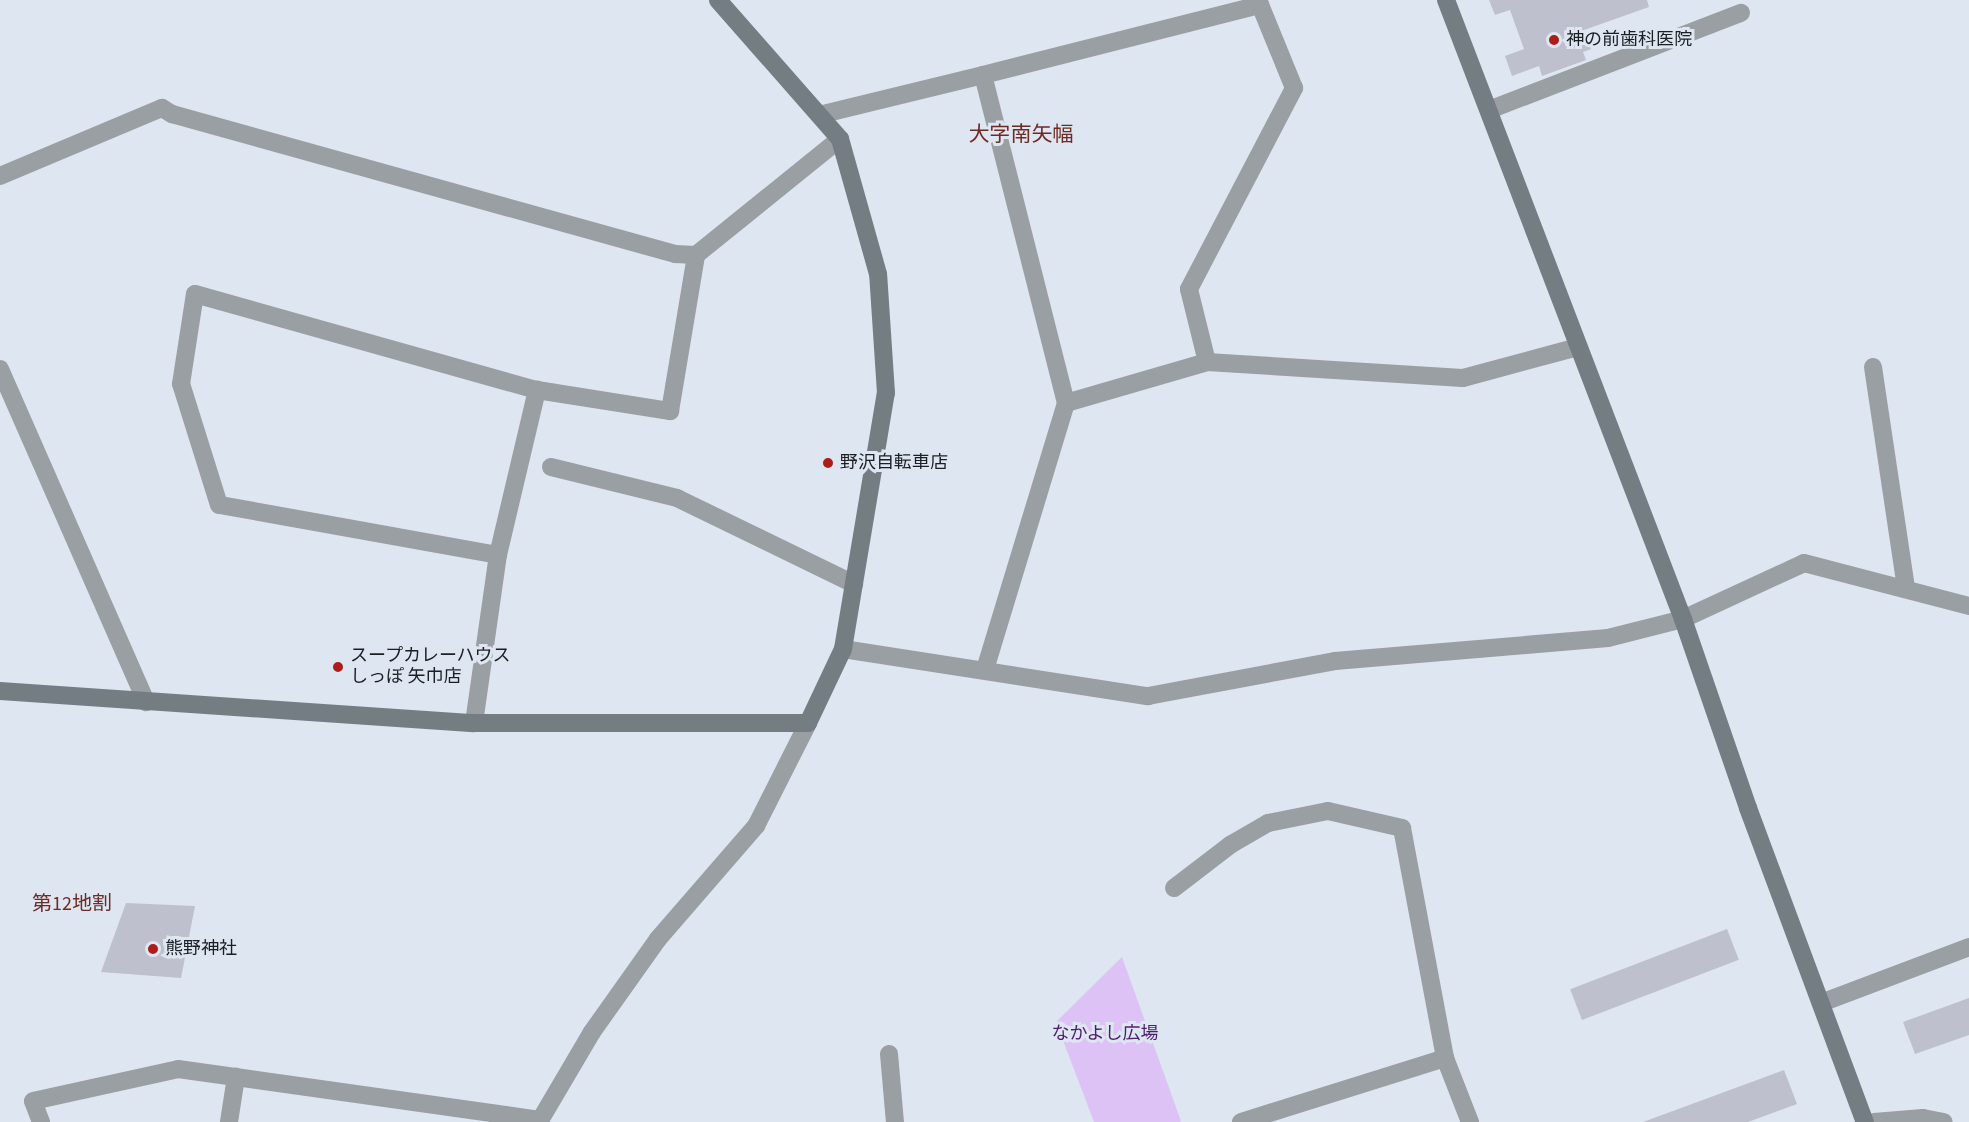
<!DOCTYPE html>
<html>
<head>
<meta charset="utf-8">
<style>
	body { margin:0 }
	#map { position:relative; width:1969px; height:1122px; overflow:hidden; background:#dde6f1; font-family:"Source Sans 3","Noto Sans JP",sans-serif }
	div>[style] { position:absolute }
	[style*='--x'] { left:calc(var(--x)*1px); top:calc(var(--y)*1px); width:calc(var(--w)*1px); rotate:calc(var(--a)*1deg) }
	.green>* { inset:0; background:#ddc2f5 }
	.building>* { inset:0; background:#bfc0cd; transform-origin:0 0 }
	.street>* { height:18px; margin:-9px; padding:0 9px; transform-origin:9px; border-radius:9px; background:#999fa2 }
	.secondary>* { height:18px; margin:-9px; padding:0 9px; transform-origin:9px; border-radius:9px; background:#747d82 }
	.dots>* { width:16px; height:16px; translate:-50% -50%; box-sizing:border-box; border:3px solid #dde6f1; border-radius:50% }
	span { translate:-50% -50%; white-space:nowrap; text-align:center; line-height:1.15; -webkit-text-stroke:6px #dde6f1; paint-order:stroke }
	.poi-label { font-size:18px; color:#1b1e22 }
	.left { translate:0 -50%; text-align:left }
	.park-label { font-size:18px; color:#4d1c6e }
	.neighbourhood-label { font-size:20px; color:#6f2a23 }
	.quarter-label { font-size:21px; color:#6f2a23 }
</style>
</head>
<body>
<div id="map">
	<div class="green">
		<i style="clip-path:polygon(1122px 957px,1181px 1121px,1180px 1122px,1094px 1122px,1056px 1022px)"></i>
	</div>
	<div class="building">
		<i style="clip-path:polygon(1489px 0,1647px 0,1649px 7px,1584px 30px,1591px 49px,1583px 52px,1586px 60px,1542px 76px,1539px 66px,1512px 76px,1505px 56px,1524px 49px,1510px 10px,1495px 15px)"></i>
		<i style="clip-path:polygon(126px 903px,195px 906px,181px 978px,101px 972px)"></i>
		<i style="left:1727px;top:929px;width:33px;height:168px;rotate:69deg"></i>
		<i style="clip-path:polygon(1969px 998px,1969px 1035px,1915px 1054px,1903px 1022px)"></i>
		<i style="clip-path:polygon(1784px 1070px,1797px 1104px,1748px 1122px,1643px 1122px)"></i>
	</div>
	<div class="street">
		<i style="--x:983;--y:75;--w:286;--a:-14.2"></i>
		<i style="--x:1489;--y:110;--w:270;--a:-21.1"></i>
		<i style="--x:819;--y:115;--w:169;--a:-13.7"></i>
		<i style="--x:983;--y:75;--w:338;--a:75.8"></i>
		<i style="--x:1066;--y:403;--w:279;--a:106.9"></i>
		<i style="--x:0;--y:176;--w:176;--a:-22.8"></i>
		<i style="--x:162;--y:108;--w:12;--a:31"></i>
		<i style="--x:172;--y:114;--w:522;--a:15.55"></i>
		<i style="--x:675;--y:254;--w:21;--a:3"></i>
		<i style="--x:1207;--y:362;--w:75;--a:-103.9"></i>
		<i style="--x:1189;--y:289;--w:227;--a:-62.4"></i>
		<i style="--x:1294;--y:88;--w:95;--a:-112.2"></i>
		<i style="--x:1873;--y:367;--w:223;--a:81.5"></i>
		<i style="--x:0;--y:369;--w:364;--a:66.3"></i>
		<i style="--x:1066;--y:403;--w:147;--a:-16.2"></i>
		<i style="--x:1207;--y:362;--w:256;--a:3.6"></i>
		<i style="--x:1463;--y:378;--w:119;--a:-15.1"></i>
		<i style="--x:551;--y:467;--w:130;--a:13.8"></i>
		<i style="--x:677;--y:498;--w:197;--a:25.9"></i>
		<i style="--x:498;--y:555;--w:283;--a:-169.8"></i>
		<i style="--x:219;--y:505;--w:127;--a:-107.4"></i>
		<i style="--x:181;--y:384;--w:91;--a:-81.2"></i>
		<i style="--x:195;--y:294;--w:355;--a:15.7"></i>
		<i style="--x:537;--y:390;--w:135;--a:9"></i>
		<i style="--x:670;--y:411;--w:158;--a:-80.5"></i>
		<i style="--x:696;--y:255;--w:185;--a:-38.9"></i>
		<i style="--x:843;--y:649;--w:309;--a:8.8"></i>
		<i style="--x:1148;--y:696;--w:190;--a:-10.6"></i>
		<i style="--x:1335;--y:661;--w:274;--a:-4.8"></i>
		<i style="--x:1608;--y:638;--w:77;--a:-14.2"></i>
		<i style="--x:1683;--y:619;--w:133;--a:-24.8"></i>
		<i style="--x:1804;--y:563;--w:171;--a:14.6"></i>
		<i style="--x:474;--y:723;--w:170;--a:-81.9"></i>
		<i style="--x:498;--y:555;--w:170;--a:-76.7"></i>
		<i style="--x:1174;--y:888;--w:71;--a:-37.5"></i>
		<i style="--x:1230;--y:845;--w:44;--a:-30.1"></i>
		<i style="--x:1268;--y:823;--w:61;--a:-11.3"></i>
		<i style="--x:1328;--y:811;--w:76;--a:12.9"></i>
		<i style="--x:1402;--y:828;--w:234;--a:79.4"></i>
		<i style="--x:1445;--y:1058;--w:69;--a:68.7"></i>
		<i style="--x:1821;--y:1003;--w:158;--a:-20.7"></i>
		<i style="--x:889;--y:1054;--w:68;--a:85"></i>
		<i style="--x:41;--y:1122;--w:22;--a:-111"></i>
		<i style="--x:33;--y:1101;--w:148;--a:-12.4"></i>
		<i style="--x:178;--y:1069;--w:365;--a:8"></i>
		<i style="--x:229;--y:1122;--w:46;--a:-81.2"></i>
		<i style="--x:539;--y:1122;--w:104;--a:-59.5"></i>
		<i style="--x:592;--y:1032;--w:114;--a:-54.6"></i>
		<i style="--x:658;--y:939;--w:150;--a:-49.1"></i>
		<i style="--x:756;--y:826;--w:115;--a:-63.2"></i>
		<i style="--x:1241;--y:1122;--w:214;--a:-17.4"></i>
		<i style="--x:1874;--y:1122;--w:49;--a:-4.7"></i>
		<i style="--x:1923;--y:1118;--w:21;--a:11"></i>
	</div>
	<div class="secondary">
		<i style="--x:1446;--y:0;--w:663;--a:69.05"></i>
		<i style="--x:1683;--y:619;--w:200;--a:71"></i>
		<i style="--x:1748;--y:808;--w:335;--a:69.6"></i>
		<i style="--x:0;--y:691;--w:475;--a:3.9"></i>
		<i style="--x:474;--y:723;--w:334;--a:0"></i>
		<i style="--x:808;--y:723;--w:82;--a:-64.7"></i>
		<i style="--x:843;--y:649;--w:260;--a:-80.5"></i>
		<i style="--x:886;--y:393;--w:119;--a:-93.8"></i>
		<i style="--x:878;--y:274;--w:140;--a:-105.7"></i>
		<i style="--x:840;--y:139;--w:185;--a:-131.3"></i>
	</div>
	<div class="dots">
		<i style="left:1554px;top:40px;background:#ad1c18"></i>
		<i style="left:828px;top:463px;background:#ad1c18"></i>
		<i style="left:338px;top:667px;background:#ad1c18"></i>
		<i style="left:153px;top:949px;background:#ad1c18"></i>
	</div>
	<div class="poi-label">
		<span class="left" style="left:1566px;top:40px">神の前歯科医院</span>
		<span class="left" style="left:840px;top:463px">野沢自転車店</span>
		<span class="left" style="left:350px;top:667px">スープカレーハウス<br>しっぽ 矢巾店</span>
		<span class="left" style="left:165px;top:949px">熊野神社</span>
	</div>
	<div class="park-label">
		<span style="left:1105px;top:1034px">なかよし広場</span>
	</div>
	<div class="neighbourhood-label">
		<span style="left:72px;top:904px">第12地割</span>
	</div>
	<div class="quarter-label">
		<span style="left:1021px;top:134px">大字南矢幅</span>
	</div>
</div>
</body>
</html>
